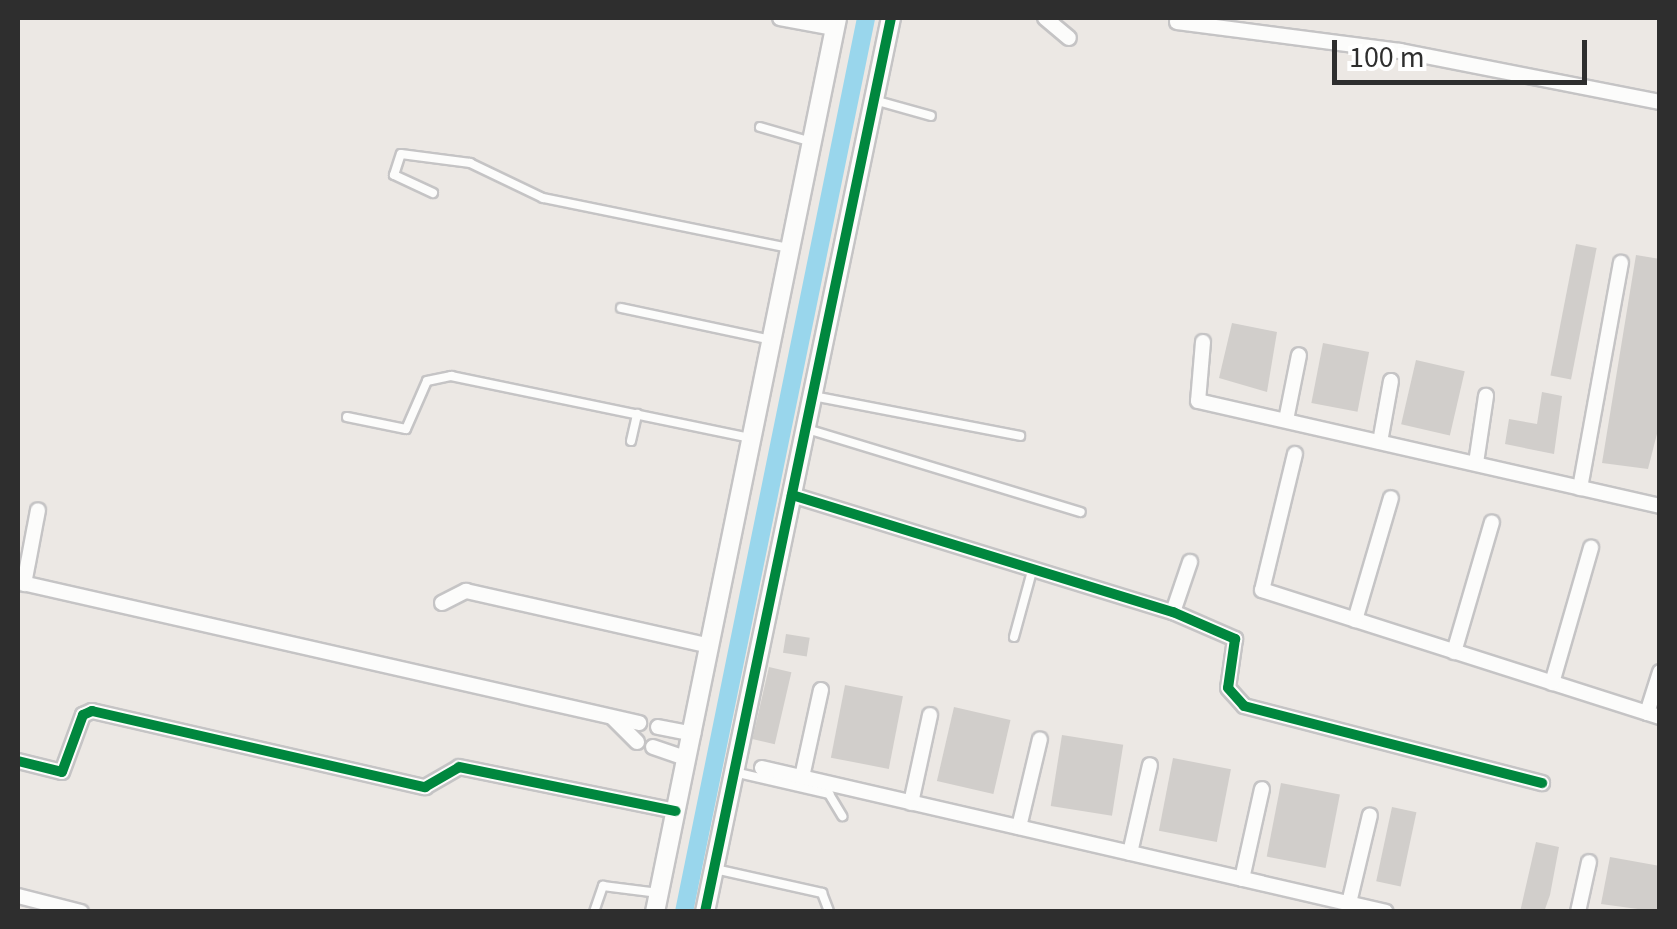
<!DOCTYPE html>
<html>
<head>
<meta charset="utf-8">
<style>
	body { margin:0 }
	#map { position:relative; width:1677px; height:929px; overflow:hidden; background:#ece8e4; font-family:"Source Sans 3",sans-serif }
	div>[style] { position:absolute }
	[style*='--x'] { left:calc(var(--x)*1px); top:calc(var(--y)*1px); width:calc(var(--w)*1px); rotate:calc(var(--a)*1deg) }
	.canal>* { height:18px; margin:-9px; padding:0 9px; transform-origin:9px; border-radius:9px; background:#99d6ec }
	.building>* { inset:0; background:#d1cecb; transform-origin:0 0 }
	.roads { filter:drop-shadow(2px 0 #c5c4c5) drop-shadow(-2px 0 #c5c4c5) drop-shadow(0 2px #c5c4c5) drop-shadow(0 -2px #c5c4c5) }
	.service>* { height:8px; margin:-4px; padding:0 4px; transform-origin:4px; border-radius:4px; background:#fcfcfb }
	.minor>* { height:14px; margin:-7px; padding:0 7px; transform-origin:7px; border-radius:7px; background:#fcfcfb }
	.tertiary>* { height:18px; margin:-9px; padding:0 9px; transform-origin:9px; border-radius:9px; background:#fcfcfb }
	.cycleway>* { height:10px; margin:-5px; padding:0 5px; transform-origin:5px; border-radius:5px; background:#00873e }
	span { translate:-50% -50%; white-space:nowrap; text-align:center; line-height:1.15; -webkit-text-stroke:8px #fff; paint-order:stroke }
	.frame { position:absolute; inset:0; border:20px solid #2e2e2e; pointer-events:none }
	.scale { position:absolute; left:1332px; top:40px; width:255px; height:45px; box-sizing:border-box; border:5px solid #2e2e2e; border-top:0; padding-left:12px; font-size:30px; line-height:35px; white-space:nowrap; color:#2e2e2e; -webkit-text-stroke:8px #fff; paint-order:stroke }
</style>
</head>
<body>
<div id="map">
	<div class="canal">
		<i style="--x:684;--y:912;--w:912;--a:-78.49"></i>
	</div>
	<div class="building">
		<i style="left:1576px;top:244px;width:21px;height:134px;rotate:11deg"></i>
		<i style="clip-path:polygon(1636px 255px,1660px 259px,1660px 422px,1648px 469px,1602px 463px)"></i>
		<i style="clip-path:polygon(1232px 323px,1277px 332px,1267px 392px,1219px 378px)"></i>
		<i style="left:1323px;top:343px;width:47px;height:61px;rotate:11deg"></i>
		<i style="left:1416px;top:360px;width:50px;height:66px;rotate:13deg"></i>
		<i style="clip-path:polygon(1542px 392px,1562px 396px,1554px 454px,1505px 444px,1509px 419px,1537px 424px)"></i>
		<i style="left:786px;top:634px;width:24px;height:19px;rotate:9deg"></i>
		<i style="left:769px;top:667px;width:23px;height:74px;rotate:13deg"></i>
		<i style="left:845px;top:685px;width:59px;height:74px;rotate:11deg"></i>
		<i style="left:954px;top:707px;width:58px;height:76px;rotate:13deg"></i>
		<i style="left:1062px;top:735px;width:62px;height:72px;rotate:9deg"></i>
		<i style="left:1173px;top:758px;width:59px;height:74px;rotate:11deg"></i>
		<i style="left:1281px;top:783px;width:60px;height:75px;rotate:11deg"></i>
		<i style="left:1392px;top:807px;width:25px;height:76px;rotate:12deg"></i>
		<i style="clip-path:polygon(1536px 842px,1559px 847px,1550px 895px,1544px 912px,1520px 912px)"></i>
		<i style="clip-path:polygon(1610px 857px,1660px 866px,1660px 912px,1601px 904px)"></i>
	</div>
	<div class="roads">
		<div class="service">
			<i style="--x:874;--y:100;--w:59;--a:15.7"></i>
			<i style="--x:760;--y:127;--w:54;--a:16.1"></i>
			<i style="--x:433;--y:193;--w:43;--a:-155.2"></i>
			<i style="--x:394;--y:175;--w:22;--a:-72"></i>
			<i style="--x:401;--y:154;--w:70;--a:7.4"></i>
			<i style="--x:470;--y:163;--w:81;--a:25.6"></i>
			<i style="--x:543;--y:198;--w:250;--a:11.5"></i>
			<i style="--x:621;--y:308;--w:153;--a:12"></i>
			<i style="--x:813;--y:396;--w:211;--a:10.9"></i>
			<i style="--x:347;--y:417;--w:60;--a:11.5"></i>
			<i style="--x:406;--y:429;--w:52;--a:-66.4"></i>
			<i style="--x:427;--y:381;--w:25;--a:-12"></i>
			<i style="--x:451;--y:376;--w:305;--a:11.7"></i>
			<i style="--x:807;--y:429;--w:286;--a:16.9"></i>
			<i style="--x:631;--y:441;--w:28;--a:-77"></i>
			<i style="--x:1014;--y:637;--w:68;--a:-74.7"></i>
			<i style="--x:734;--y:772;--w:98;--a:13"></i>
			<i style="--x:829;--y:794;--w:26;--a:59"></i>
			<i style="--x:715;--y:869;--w:110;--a:12.6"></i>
			<i style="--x:822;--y:893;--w:19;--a:69"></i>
			<i style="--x:594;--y:912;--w:28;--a:-71"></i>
			<i style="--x:603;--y:886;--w:56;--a:7.1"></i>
		</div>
		<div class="minor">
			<i style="--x:780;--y:18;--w:55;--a:10.5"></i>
			<i style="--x:1045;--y:18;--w:31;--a:40"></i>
			<i style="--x:1177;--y:22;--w:225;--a:7.4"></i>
			<i style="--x:1400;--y:51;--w:265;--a:11.1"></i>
			<i style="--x:1203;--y:342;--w:59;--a:94.8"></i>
			<i style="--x:1198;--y:401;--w:474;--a:12.8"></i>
			<i style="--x:1286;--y:420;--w:66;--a:-78.7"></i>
			<i style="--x:1380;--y:442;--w:62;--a:-79.8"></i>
			<i style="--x:1295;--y:454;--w:140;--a:103.6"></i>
			<i style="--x:1262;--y:590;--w:418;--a:17.7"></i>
			<i style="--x:1476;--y:463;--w:68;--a:-81.5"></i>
			<i style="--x:1580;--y:488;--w:229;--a:-79.7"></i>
			<i style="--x:792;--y:495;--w:399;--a:17.1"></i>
			<i style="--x:1173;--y:612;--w:68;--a:23.5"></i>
			<i style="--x:1235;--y:639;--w:49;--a:98.1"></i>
			<i style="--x:1228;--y:688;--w:24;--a:48"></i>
			<i style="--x:1244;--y:706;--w:308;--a:14.5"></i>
			<i style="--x:18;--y:582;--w:637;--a:12.79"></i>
			<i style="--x:24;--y:584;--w:75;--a:-79.3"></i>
			<i style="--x:442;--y:603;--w:27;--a:-27"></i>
			<i style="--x:466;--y:591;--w:251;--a:12.7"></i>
			<i style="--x:1173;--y:612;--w:53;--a:-71.2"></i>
			<i style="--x:1355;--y:620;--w:127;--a:-73.6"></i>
			<i style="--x:1454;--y:652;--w:135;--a:-73.7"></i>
			<i style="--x:1552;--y:683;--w:141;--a:-73.9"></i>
			<i style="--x:1647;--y:713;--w:43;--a:-72.4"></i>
			<i style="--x:613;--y:718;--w:34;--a:45"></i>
			<i style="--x:658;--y:727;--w:36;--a:11"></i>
			<i style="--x:653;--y:747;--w:36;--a:19"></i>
			<i style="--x:18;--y:761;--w:45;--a:14"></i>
			<i style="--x:62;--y:772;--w:61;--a:-69.8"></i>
			<i style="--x:83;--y:715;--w:10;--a:-24"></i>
			<i style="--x:92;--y:711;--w:342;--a:12.9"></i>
			<i style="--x:425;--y:787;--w:39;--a:-30"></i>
			<i style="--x:459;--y:767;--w:221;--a:11.5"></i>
			<i style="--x:762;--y:768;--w:640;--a:12.99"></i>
			<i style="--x:802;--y:777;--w:89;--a:-77.7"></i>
			<i style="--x:911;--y:803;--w:90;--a:-77.8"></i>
			<i style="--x:1019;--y:827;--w:90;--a:-76.6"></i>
			<i style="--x:1130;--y:853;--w:90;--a:-77.2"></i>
			<i style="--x:1242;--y:879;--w:92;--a:-77.5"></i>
			<i style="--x:18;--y:896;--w:65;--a:14.3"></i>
			<i style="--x:1349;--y:903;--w:90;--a:-76.6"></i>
			<i style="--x:1578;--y:912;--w:51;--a:-77.6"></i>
		</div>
		<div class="tertiary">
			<i style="--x:655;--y:912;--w:912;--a:-78.49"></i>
			<i style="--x:705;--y:912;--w:913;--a:-78.25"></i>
		</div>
	</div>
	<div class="cycleway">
		<i style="--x:792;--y:495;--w:399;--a:17.1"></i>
		<i style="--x:1173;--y:612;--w:68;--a:23.5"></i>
		<i style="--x:1235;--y:639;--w:49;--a:98.1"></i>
		<i style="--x:1228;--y:688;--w:24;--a:48"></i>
		<i style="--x:1244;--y:706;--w:308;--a:14.5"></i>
		<i style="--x:18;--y:761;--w:45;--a:14"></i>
		<i style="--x:62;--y:772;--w:61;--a:-69.8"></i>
		<i style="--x:83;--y:715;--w:10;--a:-24"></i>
		<i style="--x:92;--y:711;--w:342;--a:12.9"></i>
		<i style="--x:425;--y:787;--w:39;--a:-30"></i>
		<i style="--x:459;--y:767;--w:221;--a:11.5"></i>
		<i style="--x:705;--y:912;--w:913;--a:-78.25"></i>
	</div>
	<div class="frame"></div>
	<div class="scale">100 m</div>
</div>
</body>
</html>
